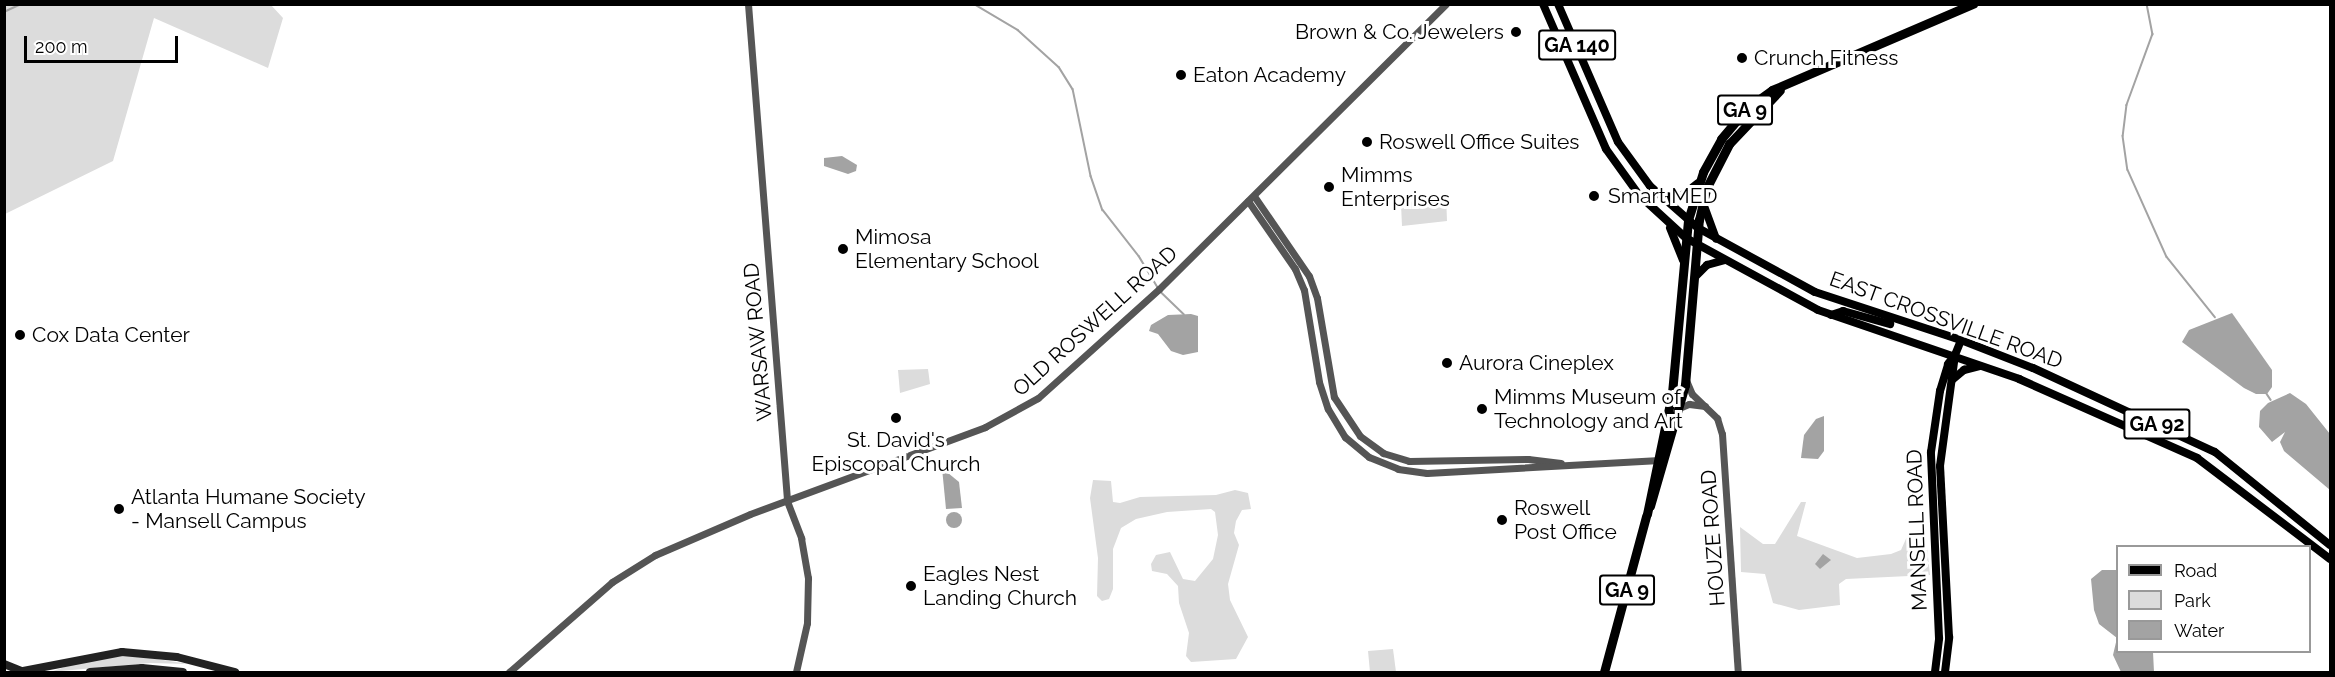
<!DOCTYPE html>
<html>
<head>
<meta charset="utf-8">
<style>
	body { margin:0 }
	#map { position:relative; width:2335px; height:677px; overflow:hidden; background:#fff; font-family:Raleway,sans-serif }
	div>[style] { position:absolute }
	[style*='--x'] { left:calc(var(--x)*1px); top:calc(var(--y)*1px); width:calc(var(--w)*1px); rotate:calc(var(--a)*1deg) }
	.green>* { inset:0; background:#dcdcdc }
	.water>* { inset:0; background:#a3a3a3 }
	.round { border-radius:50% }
	.stream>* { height:1.5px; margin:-0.75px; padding:0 0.75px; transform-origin:0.75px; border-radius:0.75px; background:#a3a3a3 }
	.tertiary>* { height:7px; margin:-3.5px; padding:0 3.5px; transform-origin:3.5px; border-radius:3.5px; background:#555 }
	.secondary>* { height:8px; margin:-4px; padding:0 4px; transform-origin:4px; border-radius:4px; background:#222 }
	.primary>* { height:8px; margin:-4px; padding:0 4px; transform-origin:4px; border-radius:4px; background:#000 }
	.trunk>* { height:9px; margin:-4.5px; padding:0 4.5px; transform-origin:4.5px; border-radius:4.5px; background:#000 }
	.dots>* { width:16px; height:16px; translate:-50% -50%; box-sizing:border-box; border:3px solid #fff; border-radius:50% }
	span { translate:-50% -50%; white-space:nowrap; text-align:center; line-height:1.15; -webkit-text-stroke:6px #fff; paint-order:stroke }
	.shield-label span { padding:2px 4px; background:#fff; border:2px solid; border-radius:4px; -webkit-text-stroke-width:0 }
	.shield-label { font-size:20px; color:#000; font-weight:700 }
	.poi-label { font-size:21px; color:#000 }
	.right { translate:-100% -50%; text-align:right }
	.left { translate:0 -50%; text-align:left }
	.street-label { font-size:21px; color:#000 }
	.frame { position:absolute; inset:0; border:6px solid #000; pointer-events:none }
	.legend { position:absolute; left:2116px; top:545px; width:195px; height:108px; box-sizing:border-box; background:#fff; border:2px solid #999; margin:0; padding:8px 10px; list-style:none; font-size:18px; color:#000 }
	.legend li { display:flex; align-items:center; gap:12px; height:30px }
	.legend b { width:30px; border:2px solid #999 }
	.scale { position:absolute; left:24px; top:36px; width:154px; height:27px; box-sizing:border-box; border:3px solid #000; border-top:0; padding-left:8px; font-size:18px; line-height:21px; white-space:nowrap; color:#000; -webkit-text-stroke:4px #fff; paint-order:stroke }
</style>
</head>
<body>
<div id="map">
	<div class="green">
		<i style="clip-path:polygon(5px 4px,271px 5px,283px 18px,268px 68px,154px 18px,113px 161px,5px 214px)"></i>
		<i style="clip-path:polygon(1446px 194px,1447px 221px,1402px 226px,1401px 204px)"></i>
		<i style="clip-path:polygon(928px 369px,930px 384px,900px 393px,898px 370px)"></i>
		<i style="clip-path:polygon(1093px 480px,1111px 481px,1113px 502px,1120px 503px,1140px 497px,1216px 495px,1235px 490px,1248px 493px,1251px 509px,1242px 510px,1236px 521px,1234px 533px,1239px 545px,1228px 584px,1230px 600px,1248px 637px,1236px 659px,1191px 662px,1186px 656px,1189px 633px,1179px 603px,1178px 586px,1167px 574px,1152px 571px,1151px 564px,1156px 555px,1170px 552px,1183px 579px,1195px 581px,1213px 559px,1218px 535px,1215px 512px,1211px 509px,1167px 512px,1136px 519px,1121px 528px,1113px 549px,1113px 589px,1109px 599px,1102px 601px,1097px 596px,1098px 558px,1090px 498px)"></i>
		<i style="clip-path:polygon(1801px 502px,1806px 502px,1797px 536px,1857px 558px,1891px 554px,1901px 550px,1909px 532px,1925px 529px,1930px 575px,1846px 579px,1839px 584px,1840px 605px,1799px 610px,1773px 603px,1765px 574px,1741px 572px,1740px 527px,1763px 544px,1775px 544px)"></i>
		<i style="clip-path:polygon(1393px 649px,1396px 672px,1370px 672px,1368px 651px)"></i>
		<i style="clip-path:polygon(130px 655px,189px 664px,150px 663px,50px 672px,86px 660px)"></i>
	</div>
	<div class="water">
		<i style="clip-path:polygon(842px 156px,857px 165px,856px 171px,848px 174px,824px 166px,824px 158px)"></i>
		<i style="clip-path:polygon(2232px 313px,2272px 370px,2272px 387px,2267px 394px,2256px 394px,2244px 388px,2182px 342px,2189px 330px)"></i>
		<i style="clip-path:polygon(1191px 314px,1198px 316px,1198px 352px,1183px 355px,1171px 351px,1158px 334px,1149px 331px,1151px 325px,1168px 315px)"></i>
		<i style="clip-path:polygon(2290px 393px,2306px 404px,2330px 434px,2330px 490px,2284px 451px,2280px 442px,2285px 432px,2272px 442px,2259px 427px,2260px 411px,2268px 403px)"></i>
		<i style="clip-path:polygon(1824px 416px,1824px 451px,1818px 459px,1801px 458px,1804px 435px,1816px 419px)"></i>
		<i style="clip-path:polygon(942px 468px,959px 482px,962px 508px,946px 509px)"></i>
		<i class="round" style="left:946px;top:512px;width:16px;height:16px"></i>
		<i style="clip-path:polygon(1823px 554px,1831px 560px,1820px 569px,1815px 564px)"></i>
		<i style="clip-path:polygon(2102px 570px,2117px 570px,2118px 652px,2153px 652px,2154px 672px,2121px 672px,2113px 655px,2117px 638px,2099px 624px,2094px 610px,2091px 579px)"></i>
	</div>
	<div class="stream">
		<i style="--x:974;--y:4;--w:51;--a:30.6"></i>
		<i style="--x:1018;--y:30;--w:55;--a:42.1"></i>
		<i style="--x:1059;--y:67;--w:26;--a:58"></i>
		<i style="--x:1073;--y:89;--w:89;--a:78.3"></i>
		<i style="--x:1091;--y:176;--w:36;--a:71"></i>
		<i style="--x:1103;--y:210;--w:58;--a:52"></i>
		<i style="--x:1139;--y:256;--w:37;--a:59"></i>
		<i style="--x:2147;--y:4;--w:31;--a:79"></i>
		<i style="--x:2153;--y:34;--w:76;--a:110.1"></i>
		<i style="--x:2127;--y:105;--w:31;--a:97"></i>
		<i style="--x:2123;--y:136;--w:34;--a:82"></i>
		<i style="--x:2128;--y:170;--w:95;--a:65.9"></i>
		<i style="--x:2167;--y:257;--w:77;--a:51.3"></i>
		<i style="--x:4;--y:12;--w:19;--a:-25"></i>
		<i style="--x:1161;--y:292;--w:32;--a:44"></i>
		<i style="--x:2267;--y:394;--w:7;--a:56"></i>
	</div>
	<div class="tertiary">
		<i style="--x:748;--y:4;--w:499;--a:85.5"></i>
		<i style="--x:787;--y:501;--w:40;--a:69"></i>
		<i style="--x:801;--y:538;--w:41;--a:80.1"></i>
		<i style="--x:808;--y:578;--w:45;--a:91.3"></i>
		<i style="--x:807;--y:623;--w:50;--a:102.7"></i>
		<i style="--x:1254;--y:196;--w:97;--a:55.5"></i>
		<i style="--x:1309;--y:276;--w:23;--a:70"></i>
		<i style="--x:1317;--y:298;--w:100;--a:80.3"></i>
		<i style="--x:1334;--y:397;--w:47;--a:56.3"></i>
		<i style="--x:1360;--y:436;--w:29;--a:36"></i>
		<i style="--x:1383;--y:453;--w:27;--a:17"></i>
		<i style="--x:1409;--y:461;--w:119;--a:-1"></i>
		<i style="--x:1528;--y:459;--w:33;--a:7"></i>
		<i style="--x:1248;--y:201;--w:83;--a:55.3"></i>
		<i style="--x:1295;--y:269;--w:23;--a:67"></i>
		<i style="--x:1304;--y:290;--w:93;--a:80.7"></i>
		<i style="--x:1319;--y:382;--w:28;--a:72"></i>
		<i style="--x:1328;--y:409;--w:33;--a:59"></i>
		<i style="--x:1345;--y:437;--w:31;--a:40"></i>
		<i style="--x:1369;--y:457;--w:31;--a:22"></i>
		<i style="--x:1398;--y:469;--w:29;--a:8"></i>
		<i style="--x:1427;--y:473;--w:233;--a:-3.2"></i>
		<i style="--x:1686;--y:380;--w:15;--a:67"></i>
		<i style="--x:1692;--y:394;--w:35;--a:44"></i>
		<i style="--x:1717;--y:418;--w:17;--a:73"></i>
		<i style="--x:1722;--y:434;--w:239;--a:86.2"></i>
		<i style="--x:1679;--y:408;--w:11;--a:-22"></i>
		<i style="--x:1689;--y:404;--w:16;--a:7"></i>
		<i style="--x:509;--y:672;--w:137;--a:-41.1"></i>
		<i style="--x:612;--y:582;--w:51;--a:-32.1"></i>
		<i style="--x:655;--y:555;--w:103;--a:-23.3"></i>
		<i style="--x:750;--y:514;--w:251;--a:-20.3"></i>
		<i style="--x:985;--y:427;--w:60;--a:-28.7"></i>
		<i style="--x:1038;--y:398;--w:163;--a:-42"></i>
		<i style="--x:1159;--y:289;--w:404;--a:-44.8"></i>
	</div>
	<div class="secondary">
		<i style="--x:4;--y:664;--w:18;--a:22"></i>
		<i style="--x:18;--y:672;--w:106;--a:-10.9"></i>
		<i style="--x:122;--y:652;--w:55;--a:5.2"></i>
		<i style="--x:177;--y:657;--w:60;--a:14.5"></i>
		<i style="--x:90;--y:672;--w:52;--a:-4.4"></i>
		<i style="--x:142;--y:668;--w:41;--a:5.6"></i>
	</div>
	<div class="primary">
		<i style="--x:1543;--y:4;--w:158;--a:66.5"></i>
		<i style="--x:1606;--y:149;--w:57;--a:54.3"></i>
		<i style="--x:1639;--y:195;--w:64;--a:42.5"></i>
		<i style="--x:1686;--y:238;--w:150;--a:28.6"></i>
		<i style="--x:1818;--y:310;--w:213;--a:18.9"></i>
		<i style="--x:2019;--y:379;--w:195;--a:23.9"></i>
		<i style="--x:2197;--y:458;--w:167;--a:37.2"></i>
		<i style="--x:1558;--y:4;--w:150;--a:66.5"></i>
		<i style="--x:1618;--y:142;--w:54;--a:54"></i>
		<i style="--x:1650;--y:186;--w:64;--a:41.2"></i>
		<i style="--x:1698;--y:228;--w:133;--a:28.7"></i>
		<i style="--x:1815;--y:292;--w:154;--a:18.2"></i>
		<i style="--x:1961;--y:340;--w:77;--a:21.3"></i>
		<i style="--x:2033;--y:368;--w:200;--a:24.8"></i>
		<i style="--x:2215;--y:452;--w:148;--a:39"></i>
		<i style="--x:1660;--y:195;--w:19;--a:9"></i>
		<i style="--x:1679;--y:198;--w:24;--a:-38"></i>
		<i style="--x:1703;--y:203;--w:38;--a:70"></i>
		<i style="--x:1670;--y:228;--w:35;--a:68"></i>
		<i style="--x:1695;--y:277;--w:17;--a:-45"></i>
		<i style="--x:1707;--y:265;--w:18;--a:-16"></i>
		<i style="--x:1831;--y:315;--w:13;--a:-18"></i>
		<i style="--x:1843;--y:311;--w:49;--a:15.5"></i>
		<i style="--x:1952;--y:380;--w:16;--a:-40"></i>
		<i style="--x:1964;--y:370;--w:16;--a:-14"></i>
		<i style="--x:1935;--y:672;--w:34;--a:-83"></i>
		<i style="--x:1939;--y:638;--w:186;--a:-92.5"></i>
		<i style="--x:1931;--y:452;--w:62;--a:-81.6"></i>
		<i style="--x:1940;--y:391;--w:28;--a:-73"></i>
		<i style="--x:1948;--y:364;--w:11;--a:-52"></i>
		<i style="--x:1945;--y:672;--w:35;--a:-83"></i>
		<i style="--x:1949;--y:637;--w:171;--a:-93"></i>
		<i style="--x:1940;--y:466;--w:112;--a:-82.3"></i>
		<i style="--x:1955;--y:355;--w:16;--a:-68"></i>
	</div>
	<div class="trunk">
		<i style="--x:1650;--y:506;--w:126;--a:-73.9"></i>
		<i style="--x:1685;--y:385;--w:166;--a:-85.2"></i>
		<i style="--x:1699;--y:220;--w:32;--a:-77"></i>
		<i style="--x:1706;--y:189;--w:51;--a:-62.9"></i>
		<i style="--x:1729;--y:144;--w:74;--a:-46.6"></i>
		<i style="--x:1647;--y:514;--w:124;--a:-78.3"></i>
		<i style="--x:1672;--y:393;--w:174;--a:-84.7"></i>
		<i style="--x:1688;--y:220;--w:50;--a:-72.6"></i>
		<i style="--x:1703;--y:172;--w:38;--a:-61"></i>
		<i style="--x:1721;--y:139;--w:39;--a:-50"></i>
		<i style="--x:1746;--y:109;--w:32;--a:-36"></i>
		<i style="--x:1772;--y:90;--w:219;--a:-23.2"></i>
		<i style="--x:1604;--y:672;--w:162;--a:-74.9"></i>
	</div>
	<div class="dots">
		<i style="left:1516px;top:32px;background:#000"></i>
		<i style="left:1742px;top:58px;background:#000"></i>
		<i style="left:1181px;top:75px;background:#000"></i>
		<i style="left:1367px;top:142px;background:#000"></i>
		<i style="left:1329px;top:187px;background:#000"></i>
		<i style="left:1594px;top:196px;background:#000"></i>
		<i style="left:843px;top:249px;background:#000"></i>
		<i style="left:20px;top:335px;background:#000"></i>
		<i style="left:1447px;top:363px;background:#000"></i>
		<i style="left:1482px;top:409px;background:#000"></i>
		<i style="left:896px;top:418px;background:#000"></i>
		<i style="left:119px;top:509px;background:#000"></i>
		<i style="left:1502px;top:520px;background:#000"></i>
		<i style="left:911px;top:586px;background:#000"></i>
	</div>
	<div class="shield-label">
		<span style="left:1577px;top:45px">GA 140</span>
		<span style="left:1745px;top:110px">GA 9</span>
		<span style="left:2157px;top:424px">GA 92</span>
		<span style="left:1627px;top:590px">GA 9</span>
	</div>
	<div class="poi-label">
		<span class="right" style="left:1504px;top:32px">Brown &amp; Co. Jewelers</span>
		<span class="left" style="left:1754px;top:58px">Crunch Fitness</span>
		<span class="left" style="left:1193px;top:75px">Eaton Academy</span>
		<span class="left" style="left:1379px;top:142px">Roswell Office Suites</span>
		<span class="left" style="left:1341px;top:187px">Mimms<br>Enterprises</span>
		<span class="left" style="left:1608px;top:196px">Smart MED</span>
		<span class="left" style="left:855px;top:249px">Mimosa<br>Elementary School</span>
		<span class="left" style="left:32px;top:335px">Cox Data Center</span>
		<span class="left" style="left:1459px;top:363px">Aurora Cineplex</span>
		<span class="left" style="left:1494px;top:409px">Mimms Museum of<br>Technology and Art</span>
		<span style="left:896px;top:452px">St. David's<br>Episcopal Church</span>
		<span class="left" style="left:131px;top:509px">Atlanta Humane Society<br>- Mansell Campus</span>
		<span class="left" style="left:1514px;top:520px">Roswell<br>Post Office</span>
		<span class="left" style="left:923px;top:586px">Eagles Nest<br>Landing Church</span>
	</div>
	<div class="street-label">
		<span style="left:1946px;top:320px;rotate:20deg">EAST CROSSVILLE ROAD</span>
		<span style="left:1095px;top:321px;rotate:-42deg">OLD ROSWELL ROAD</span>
		<span style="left:758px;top:342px;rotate:-95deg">WARSAW ROAD</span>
		<span style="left:1917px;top:530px;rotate:-92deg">MANSELL ROAD</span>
		<span style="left:1713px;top:538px;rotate:-94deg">HOUZE ROAD</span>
	</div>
	<div class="frame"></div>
	<ul class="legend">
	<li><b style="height:8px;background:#000"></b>Road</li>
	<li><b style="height:16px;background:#dcdcdc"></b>Park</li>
	<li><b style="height:16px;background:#a3a3a3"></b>Water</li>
	</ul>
	<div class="scale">200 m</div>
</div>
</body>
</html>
